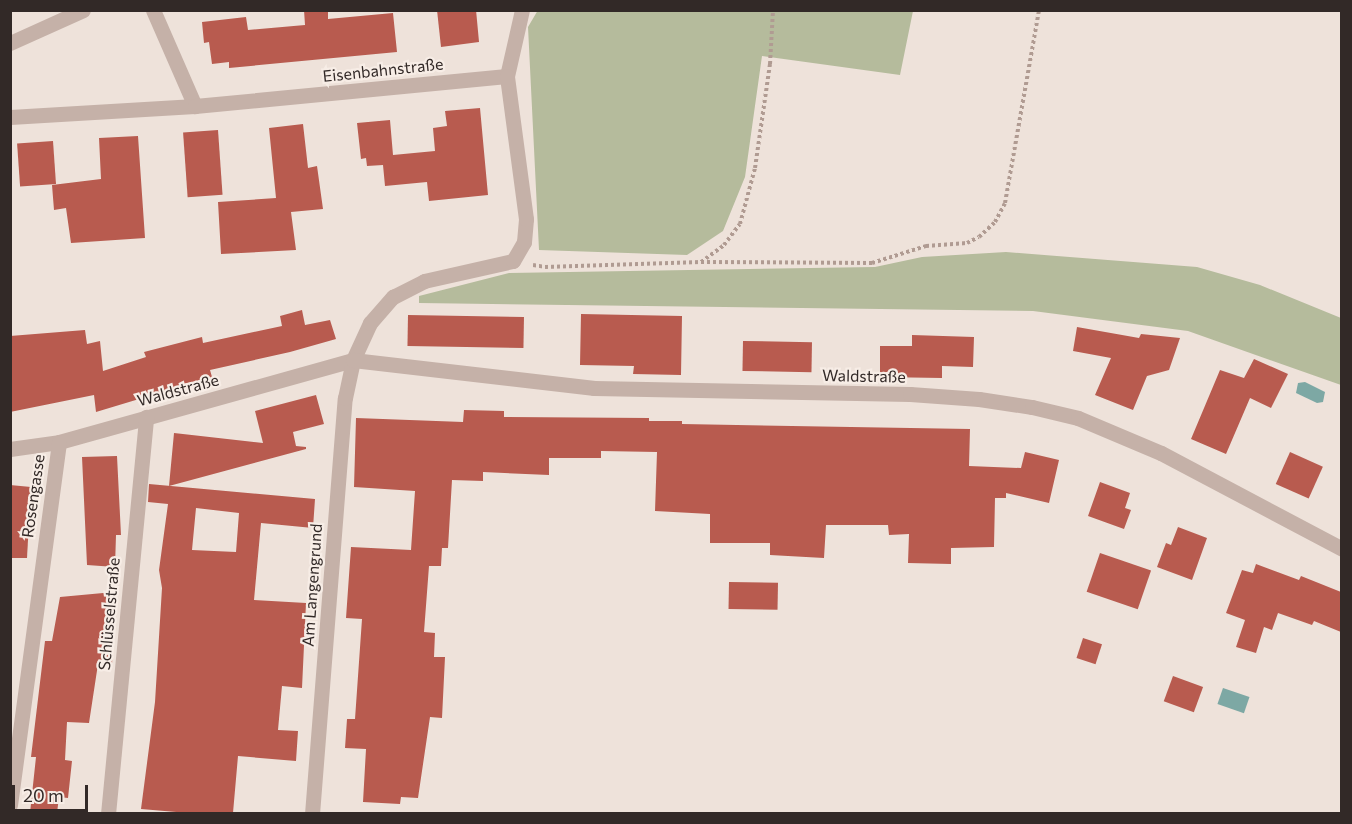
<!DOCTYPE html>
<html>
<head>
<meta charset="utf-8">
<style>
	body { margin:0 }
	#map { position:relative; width:1352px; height:824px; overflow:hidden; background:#eee2da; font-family:Commissioner,sans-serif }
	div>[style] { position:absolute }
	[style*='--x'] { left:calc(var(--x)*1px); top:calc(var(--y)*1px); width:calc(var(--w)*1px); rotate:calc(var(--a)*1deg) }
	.green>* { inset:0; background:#b5bb9c }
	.water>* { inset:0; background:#7da8a4; transform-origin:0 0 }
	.building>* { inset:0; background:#b85b4f; transform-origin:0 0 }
	.path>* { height:4px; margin-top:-2px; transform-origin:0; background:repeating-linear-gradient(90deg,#b09b92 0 3px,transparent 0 6px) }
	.street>* { height:15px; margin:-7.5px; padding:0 7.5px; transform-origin:7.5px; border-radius:7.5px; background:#c5b1a8 }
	span { translate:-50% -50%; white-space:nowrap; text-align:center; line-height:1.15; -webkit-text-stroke:4.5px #f7ede6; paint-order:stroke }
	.street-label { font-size:16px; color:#322927 }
	.frame { position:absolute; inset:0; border:12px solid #322927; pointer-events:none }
	.scale { position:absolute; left:12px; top:785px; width:76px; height:27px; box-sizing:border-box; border:3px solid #322927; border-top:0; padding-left:8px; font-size:18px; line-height:21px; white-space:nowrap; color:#322927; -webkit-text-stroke:4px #f7ede6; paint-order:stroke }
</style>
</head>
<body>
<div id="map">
	<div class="green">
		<i style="clip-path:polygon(538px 10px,913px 10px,913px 11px,900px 75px,762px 56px,745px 177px,723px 231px,687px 255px,539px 250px,528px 27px)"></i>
		<i style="clip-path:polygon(1006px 252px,1197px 267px,1260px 285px,1341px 318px,1341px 385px,1188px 331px,1033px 311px,419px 303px,419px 296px,509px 273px,875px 267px,922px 257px)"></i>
	</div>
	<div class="water">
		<i style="clip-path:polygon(1305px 382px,1325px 392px,1323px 402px,1317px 403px,1296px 393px,1298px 383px)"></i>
		<i style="left:1223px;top:688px;width:28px;height:17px;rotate:19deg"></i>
	</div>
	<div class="building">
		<i style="clip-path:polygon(304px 10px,328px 10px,328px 19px,393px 13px,397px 52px,229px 68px,229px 62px,212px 64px,209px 42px,204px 43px,202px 22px,246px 17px,248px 30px,305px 25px)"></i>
		<i style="clip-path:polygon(437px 10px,476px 10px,479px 42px,441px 47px)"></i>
		<i style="clip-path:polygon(480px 108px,488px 195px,429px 201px,427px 182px,385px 186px,383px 165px,367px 166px,366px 158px,361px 159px,357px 123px,390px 120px,393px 155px,435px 151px,433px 128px,447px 126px,445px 111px)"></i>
		<i style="clip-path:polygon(303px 124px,308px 168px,317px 166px,323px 209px,291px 212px,296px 250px,221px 254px,218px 202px,276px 198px,269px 128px)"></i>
		<i style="left:218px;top:130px;width:65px;height:35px;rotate:86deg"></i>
		<i style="clip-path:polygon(138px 136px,145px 238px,71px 243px,66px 208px,54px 210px,52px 185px,101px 179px,99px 138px)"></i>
		<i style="left:53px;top:141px;width:43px;height:36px;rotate:86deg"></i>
		<i style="clip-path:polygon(302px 310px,305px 325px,330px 320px,336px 339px,290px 352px,210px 370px,212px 377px,96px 412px,94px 395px,10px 412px,10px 336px,85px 330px,87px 344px,100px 341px,103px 371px,146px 357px,144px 352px,202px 337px,203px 343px,282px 326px,280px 316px)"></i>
		<i style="clip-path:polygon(581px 314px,682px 316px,681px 375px,633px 374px,634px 366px,580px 365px)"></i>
		<i style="left:408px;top:315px;width:116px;height:31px;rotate:1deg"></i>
		<i style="clip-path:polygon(1077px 327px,1139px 338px,1141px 334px,1180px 338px,1169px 370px,1147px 376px,1133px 410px,1095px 395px,1111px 358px,1073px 351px)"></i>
		<i style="clip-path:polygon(912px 335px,974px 337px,973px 367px,942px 366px,942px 378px,880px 377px,880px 346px,912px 346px)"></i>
		<i style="left:743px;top:341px;width:69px;height:30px;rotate:1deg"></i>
		<i style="clip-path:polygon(1254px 359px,1288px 374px,1271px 408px,1250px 398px,1226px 454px,1191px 439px,1220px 370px,1244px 378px)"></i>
		<i style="clip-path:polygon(316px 395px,324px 424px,293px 432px,296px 446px,306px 447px,306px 449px,169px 486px,174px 433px,263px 443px,255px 411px)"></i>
		<i style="clip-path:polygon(464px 410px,504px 411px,504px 417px,649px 418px,649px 421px,682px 421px,682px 424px,970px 429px,969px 466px,1021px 468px,1025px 452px,1059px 460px,1049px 503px,1006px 493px,1006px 498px,995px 498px,994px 547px,951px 548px,951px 564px,908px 563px,909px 534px,889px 535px,888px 525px,826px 525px,824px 558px,770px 555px,770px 543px,710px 543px,710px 514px,655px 511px,657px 452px,601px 451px,601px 458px,549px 458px,549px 475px,483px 472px,483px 481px,452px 480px,448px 548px,442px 548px,441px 566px,429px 566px,424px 632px,435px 633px,434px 657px,445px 657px,442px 718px,430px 717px,418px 798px,401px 797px,400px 804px,363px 802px,366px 749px,345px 748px,347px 719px,355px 719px,362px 619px,346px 618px,351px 547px,411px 550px,415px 491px,354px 487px,356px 418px,463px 422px)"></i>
		<i style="left:1290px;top:452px;width:36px;height:35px;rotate:24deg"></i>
		<i style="clip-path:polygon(117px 456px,121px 535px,116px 535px,115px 567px,87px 565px,82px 457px)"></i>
		<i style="clip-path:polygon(1100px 482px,1130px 493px,1125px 508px,1131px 510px,1124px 529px,1088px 516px)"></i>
		<i style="clip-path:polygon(evenodd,149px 484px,315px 499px,313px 528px,261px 523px,254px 600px,306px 603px,302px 688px,282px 686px,278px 730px,298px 731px,296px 761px,238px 756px,233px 813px,188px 813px,141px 809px,155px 702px,162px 588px,159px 570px,168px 504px,148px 502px,149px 484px,196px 508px,239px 513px,236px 552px,192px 550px,196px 508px)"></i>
		<i style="clip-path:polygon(10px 485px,31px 487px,27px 558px,10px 558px)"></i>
		<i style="clip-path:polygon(1178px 527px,1207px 538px,1192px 580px,1157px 567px,1166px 543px,1171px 545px)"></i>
		<i style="left:1100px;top:553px;width:54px;height:41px;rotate:19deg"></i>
		<i style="clip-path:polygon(1256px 564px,1299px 580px,1301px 576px,1341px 592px,1341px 632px,1314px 621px,1312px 625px,1278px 613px,1272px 630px,1264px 627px,1256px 653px,1236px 647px,1245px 620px,1226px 613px,1242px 570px,1253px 573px)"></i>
		<i style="left:729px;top:582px;width:49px;height:27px;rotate:1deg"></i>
		<i style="clip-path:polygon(114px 592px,109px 644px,113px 644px,112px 664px,98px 664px,89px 723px,67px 722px,65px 760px,72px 761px,68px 798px,59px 797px,57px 813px,30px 813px,36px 757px,31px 757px,45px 641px,52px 641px,60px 597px)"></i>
		<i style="left:1083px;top:638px;width:20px;height:21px;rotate:18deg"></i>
		<i style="left:1173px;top:676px;width:32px;height:27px;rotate:20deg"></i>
	</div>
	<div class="path">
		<i style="--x:701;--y:262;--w:171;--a:0.3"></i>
		<i style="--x:872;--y:263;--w:57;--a:-17.5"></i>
		<i style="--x:926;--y:246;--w:41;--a:-4.2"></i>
		<i style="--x:967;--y:243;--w:13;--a:-27"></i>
		<i style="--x:979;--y:237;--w:22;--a:-43"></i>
		<i style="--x:995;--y:222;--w:21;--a:-62"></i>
		<i style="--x:1005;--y:203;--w:196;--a:-80"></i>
		<i style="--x:533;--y:265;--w:12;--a:9"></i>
		<i style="--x:545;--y:267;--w:156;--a:-1.8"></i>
		<i style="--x:701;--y:262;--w:29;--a:-36"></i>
		<i style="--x:724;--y:245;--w:26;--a:-53"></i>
		<i style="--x:740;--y:224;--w:58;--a:-75"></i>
		<i style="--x:755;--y:168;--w:105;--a:-81.8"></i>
		<i style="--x:770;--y:64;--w:54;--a:-86.8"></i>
	</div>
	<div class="street">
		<i style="--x:153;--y:10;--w:105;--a:66.4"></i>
		<i style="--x:10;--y:43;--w:80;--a:-24.3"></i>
		<i style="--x:10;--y:117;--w:185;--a:-3.4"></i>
		<i style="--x:195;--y:106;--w:313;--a:-5.5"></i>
		<i style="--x:507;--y:76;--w:68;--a:-77.2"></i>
		<i style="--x:10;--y:449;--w:49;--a:-8.1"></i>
		<i style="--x:59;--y:442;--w:305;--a:-15.6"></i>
		<i style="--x:353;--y:360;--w:41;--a:-65.3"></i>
		<i style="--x:370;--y:323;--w:35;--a:-49"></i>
		<i style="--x:393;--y:297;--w:35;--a:-27"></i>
		<i style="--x:424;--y:281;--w:91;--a:-12.7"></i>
		<i style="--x:513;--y:261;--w:22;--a:-60"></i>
		<i style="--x:524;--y:242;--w:23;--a:-85"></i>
		<i style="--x:526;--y:219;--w:144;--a:-97.6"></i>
		<i style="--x:10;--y:805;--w:366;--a:-82.3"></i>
		<i style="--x:108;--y:814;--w:399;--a:-84.5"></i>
		<i style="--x:312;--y:814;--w:417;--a:-85.5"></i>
		<i style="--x:345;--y:398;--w:39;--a:-78"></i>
		<i style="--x:353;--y:360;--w:243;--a:6.6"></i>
		<i style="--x:594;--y:388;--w:316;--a:1.1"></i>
		<i style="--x:910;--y:394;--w:69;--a:4.1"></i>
		<i style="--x:979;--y:399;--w:54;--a:8.6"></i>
		<i style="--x:1032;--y:407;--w:47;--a:13.4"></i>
		<i style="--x:1078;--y:418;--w:90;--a:22.9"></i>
		<i style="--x:1161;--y:453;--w:205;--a:27.9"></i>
	</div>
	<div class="street-label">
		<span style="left:383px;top:70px;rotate:-6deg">Eisenbahnstraße</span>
		<span style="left:864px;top:376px;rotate:1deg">Waldstraße</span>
		<span style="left:178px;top:390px;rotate:-15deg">Waldstraße</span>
		<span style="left:33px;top:496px;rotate:-82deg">Rosengasse</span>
		<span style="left:312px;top:585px;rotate:-86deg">Am Langengrund</span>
		<span style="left:109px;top:614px;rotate:-85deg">Schlüsselstraße</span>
	</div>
	<div class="frame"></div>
	<div class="scale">20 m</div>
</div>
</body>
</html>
